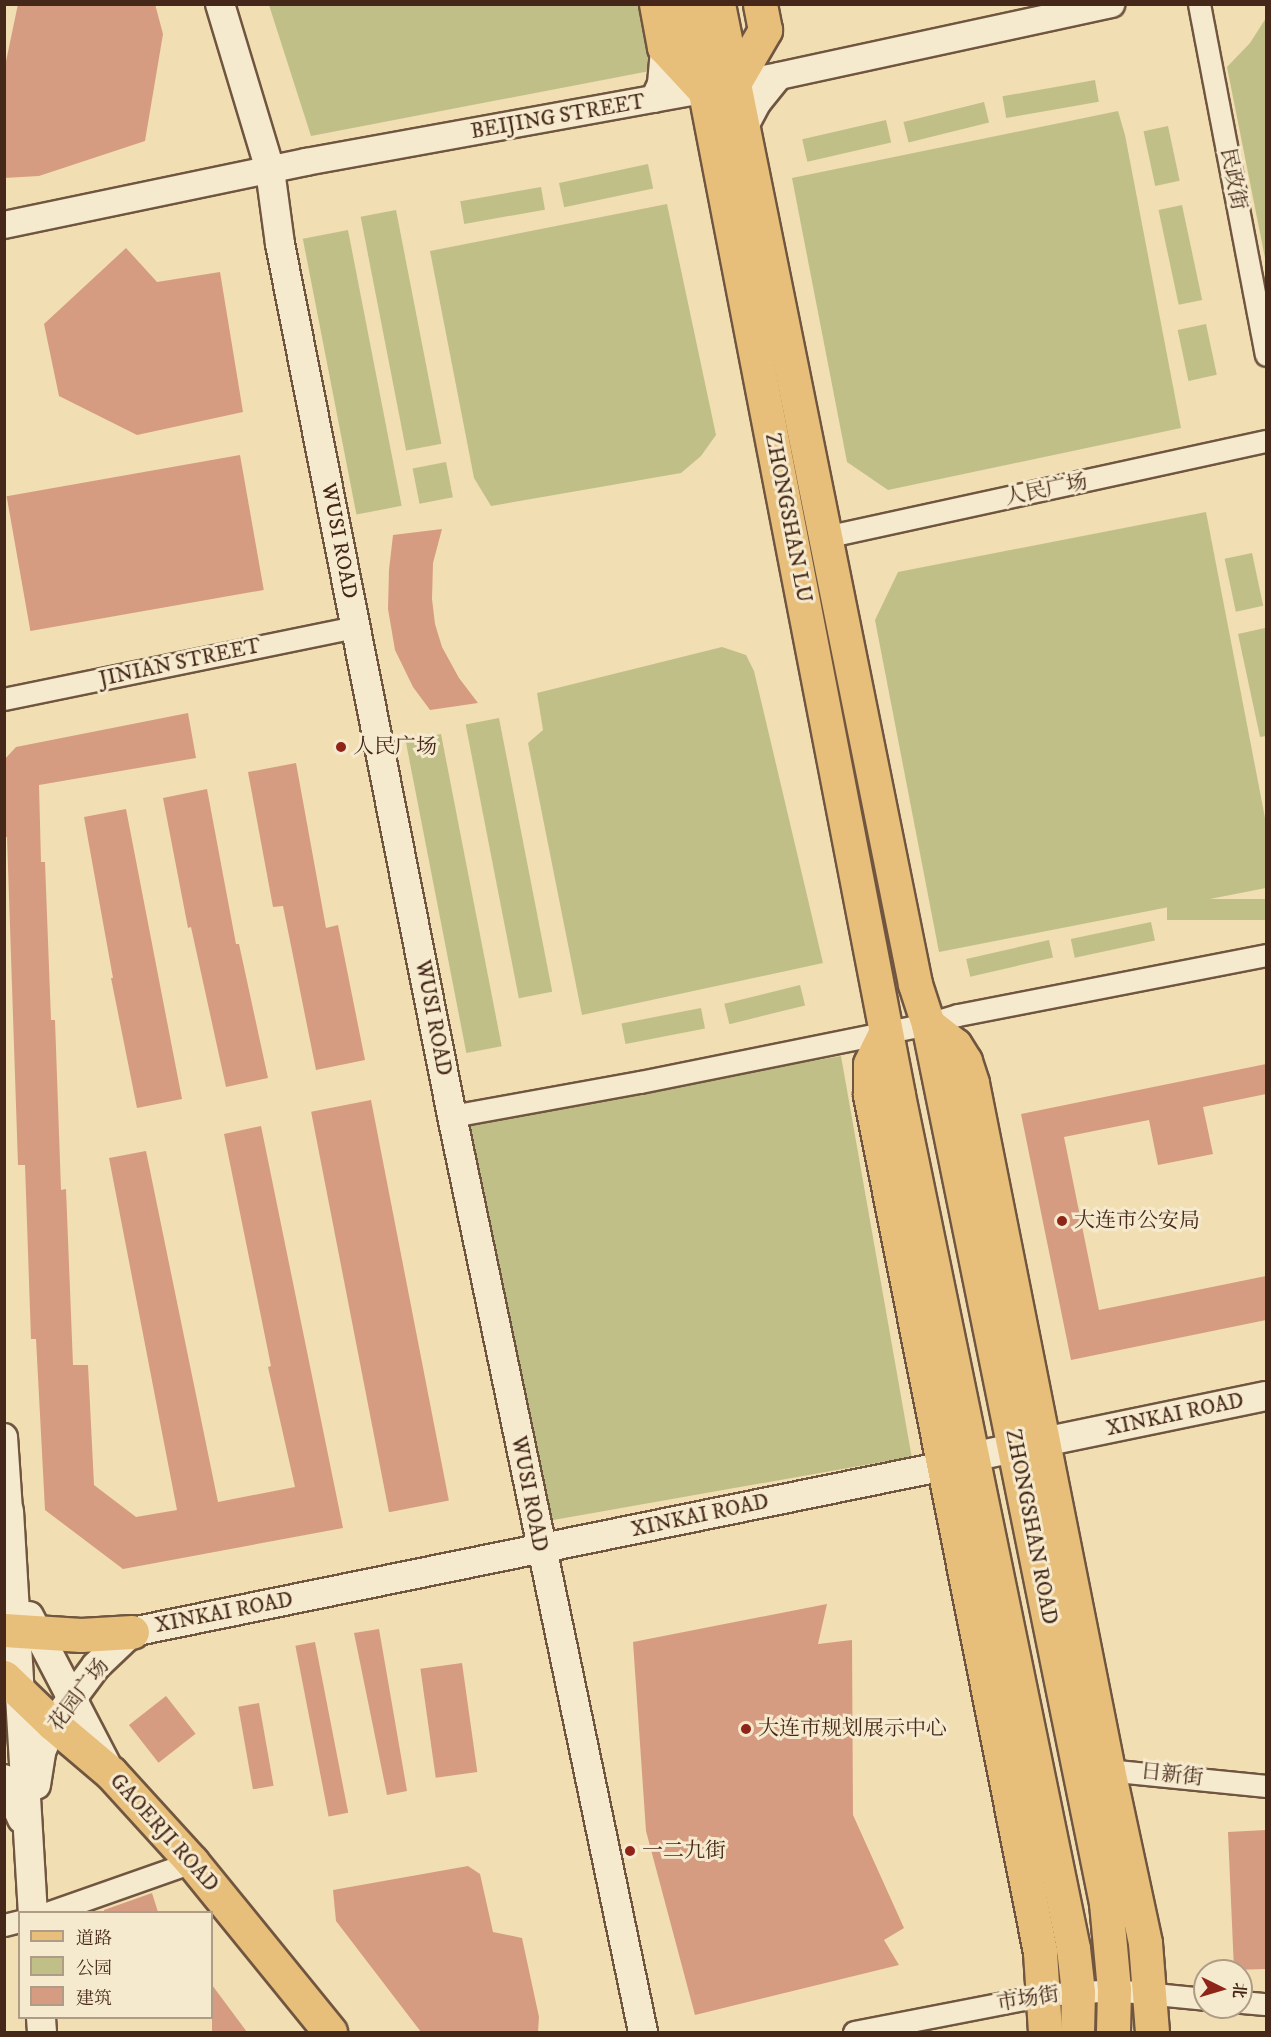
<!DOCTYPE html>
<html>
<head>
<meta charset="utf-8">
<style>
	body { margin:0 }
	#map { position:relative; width:1271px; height:2037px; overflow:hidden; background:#f1deb3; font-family:"IM FELL DW Pica","Noto Serif SC",serif }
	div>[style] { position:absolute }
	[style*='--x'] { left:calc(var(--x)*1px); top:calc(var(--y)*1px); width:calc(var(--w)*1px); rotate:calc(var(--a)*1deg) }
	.green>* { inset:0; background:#c1bf88; transform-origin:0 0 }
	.building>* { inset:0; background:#d69c81; transform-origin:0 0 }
	.roads { filter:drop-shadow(2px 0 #705640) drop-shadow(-2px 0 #705640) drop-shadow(0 2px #705640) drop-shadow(0 -2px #705640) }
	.minor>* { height:21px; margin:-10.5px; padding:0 10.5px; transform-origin:10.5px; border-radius:10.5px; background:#f6eace }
	.tertiary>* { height:26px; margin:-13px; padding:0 13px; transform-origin:13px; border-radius:13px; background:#f6eace }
	.secondary>* { height:28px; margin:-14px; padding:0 14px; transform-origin:14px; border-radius:14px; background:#f6eace }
	.primary>* { height:33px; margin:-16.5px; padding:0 16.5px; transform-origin:16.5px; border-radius:16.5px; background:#e8bf7a }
	.dots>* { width:16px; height:16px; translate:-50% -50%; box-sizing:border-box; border:3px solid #f6eace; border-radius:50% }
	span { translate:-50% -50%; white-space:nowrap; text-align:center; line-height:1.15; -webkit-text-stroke:6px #f6eace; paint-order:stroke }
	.street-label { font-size:21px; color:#45281a }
	.poi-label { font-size:21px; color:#45281a }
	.left { translate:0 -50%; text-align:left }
	.frame { position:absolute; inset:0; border:6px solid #45281a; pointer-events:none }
	.legend { position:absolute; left:18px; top:1911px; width:195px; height:108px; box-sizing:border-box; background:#f6eace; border:2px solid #af9c86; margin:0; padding:8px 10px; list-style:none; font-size:18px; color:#45281a }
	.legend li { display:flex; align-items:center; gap:12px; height:30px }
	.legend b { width:30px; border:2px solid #af9c86 }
	.north { position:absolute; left:1193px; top:1959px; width:60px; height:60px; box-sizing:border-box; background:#f6eace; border:2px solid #af9c86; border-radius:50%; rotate:95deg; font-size:16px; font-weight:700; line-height:24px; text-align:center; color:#45281a }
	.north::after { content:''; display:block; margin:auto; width:21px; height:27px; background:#8f2418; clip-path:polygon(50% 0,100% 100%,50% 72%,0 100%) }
</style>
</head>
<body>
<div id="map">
	<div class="green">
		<i style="clip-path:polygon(269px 5px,640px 5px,655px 70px,311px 136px)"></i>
		<i style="clip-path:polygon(1266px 18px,1266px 263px,1227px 67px,1250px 43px)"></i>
		<i style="left:1095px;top:80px;width:22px;height:94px;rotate:80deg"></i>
		<i style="left:984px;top:102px;width:21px;height:83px;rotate:76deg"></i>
		<i style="clip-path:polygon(1118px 111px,1125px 135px,1181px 428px,888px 490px,847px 462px,792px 178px)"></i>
		<i style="left:886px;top:120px;width:23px;height:86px;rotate:77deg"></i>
		<i style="left:1168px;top:126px;width:56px;height:25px;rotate:78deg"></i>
		<i style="left:648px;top:164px;width:25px;height:91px;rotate:78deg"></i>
		<i style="left:541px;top:187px;width:23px;height:82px;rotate:80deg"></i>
		<i style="clip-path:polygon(667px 204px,716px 435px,701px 456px,681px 473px,491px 506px,474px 478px,430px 251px)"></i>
		<i style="left:1182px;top:205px;width:97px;height:24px;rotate:78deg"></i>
		<i style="left:396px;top:210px;width:238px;height:36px;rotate:79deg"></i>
		<i style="left:348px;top:230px;width:281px;height:46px;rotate:79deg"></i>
		<i style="left:1206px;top:324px;width:52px;height:29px;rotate:78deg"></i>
		<i style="left:446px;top:462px;width:36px;height:34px;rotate:79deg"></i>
		<i style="clip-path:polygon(1206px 512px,1266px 823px,1266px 888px,939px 952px,875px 620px,898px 572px)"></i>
		<i style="left:1252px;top:553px;width:54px;height:28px;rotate:78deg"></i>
		<i style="clip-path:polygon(1265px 628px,1266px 736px,1260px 737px,1238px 634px)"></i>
		<i style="clip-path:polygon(722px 647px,746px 655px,754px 671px,823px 963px,582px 1015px,528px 743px,543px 730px,537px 693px)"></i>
		<i style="left:499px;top:718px;width:279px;height:34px;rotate:79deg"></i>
		<i style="left:441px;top:734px;width:318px;height:36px;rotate:79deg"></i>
		<i style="left:1266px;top:899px;width:21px;height:99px;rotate:90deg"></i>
		<i style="left:1151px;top:922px;width:19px;height:82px;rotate:78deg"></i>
		<i style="left:1049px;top:940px;width:18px;height:85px;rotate:77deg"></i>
		<i style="left:800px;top:985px;width:21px;height:78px;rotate:76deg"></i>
		<i style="left:701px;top:1008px;width:21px;height:81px;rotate:79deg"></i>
		<i style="left:841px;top:1056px;width:407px;height:381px;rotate:80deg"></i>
	</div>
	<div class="building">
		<i style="clip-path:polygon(18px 4px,155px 4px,163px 34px,145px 141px,39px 176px,4px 178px,4px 71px)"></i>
		<i style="clip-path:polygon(126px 248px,157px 282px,220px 272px,243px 412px,137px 435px,59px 396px,44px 324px)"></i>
		<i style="left:240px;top:455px;width:137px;height:237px;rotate:80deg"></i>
		<i style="clip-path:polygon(442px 529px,433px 563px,432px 599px,435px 624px,442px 647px,459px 678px,478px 703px,430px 710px,413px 687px,395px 650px,388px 609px,389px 570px,393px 535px)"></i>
		<i style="clip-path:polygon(188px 713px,196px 758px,39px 785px,41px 862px,45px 862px,51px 1020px,55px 1020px,61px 1190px,66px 1189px,73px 1365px,88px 1365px,94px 1485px,136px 1517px,177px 1510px,109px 1158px,146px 1151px,218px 1502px,295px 1487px,268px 1367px,271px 1366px,224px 1134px,261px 1126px,343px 1528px,123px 1569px,45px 1510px,36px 1339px,31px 1339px,25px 1165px,18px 1165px,7px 837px,4px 837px,4px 760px,16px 747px)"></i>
		<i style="clip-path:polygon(296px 763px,326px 928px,338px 925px,365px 1060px,316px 1070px,283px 906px,273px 907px,248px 772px)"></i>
		<i style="clip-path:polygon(207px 789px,236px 944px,239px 944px,268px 1078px,226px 1087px,191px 927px,188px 928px,163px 798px)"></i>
		<i style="clip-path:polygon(126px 809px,182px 1099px,137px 1108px,111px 978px,113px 978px,84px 817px)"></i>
		<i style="clip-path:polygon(1266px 1064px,1266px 1094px,1203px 1107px,1213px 1154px,1158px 1165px,1149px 1120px,1064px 1137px,1099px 1310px,1266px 1276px,1266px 1320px,1071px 1360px,1021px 1114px)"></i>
		<i style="left:371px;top:1100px;width:408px;height:61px;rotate:79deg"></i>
		<i style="clip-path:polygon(827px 1604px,818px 1644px,852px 1640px,853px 1815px,904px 1928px,884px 1940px,899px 1965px,695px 2015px,646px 1831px,633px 1642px)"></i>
		<i style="clip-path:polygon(379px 1629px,407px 1791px,387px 1795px,354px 1633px)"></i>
		<i style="left:315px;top:1642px;width:174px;height:20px;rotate:79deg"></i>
		<i style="left:462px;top:1663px;width:110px;height:42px;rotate:82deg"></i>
		<i style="left:166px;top:1696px;width:48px;height:47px;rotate:52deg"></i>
		<i style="left:259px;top:1703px;width:84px;height:21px;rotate:80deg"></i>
		<i style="clip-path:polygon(1266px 1830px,1266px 1969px,1234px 1970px,1228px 1832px)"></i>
		<i style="clip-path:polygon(468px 1866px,480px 1874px,493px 1932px,522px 1938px,539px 2017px,538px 2032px,421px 2032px,336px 1921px,333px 1890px)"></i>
		<i style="clip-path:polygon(152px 1893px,158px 1912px,104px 1912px,104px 1910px)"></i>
		<i style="clip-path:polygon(212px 1985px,247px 2032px,212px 2032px)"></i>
	</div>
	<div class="roads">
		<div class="minor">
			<i style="--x:1199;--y:4;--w:357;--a:79.2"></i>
			<i style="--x:825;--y:537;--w:451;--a:-12.3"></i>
			<i style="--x:4;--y:699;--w:359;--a:-11.6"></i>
			<i style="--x:452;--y:1116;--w:191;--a:-10.3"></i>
			<i style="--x:640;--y:1082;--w:294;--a:-11.4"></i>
			<i style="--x:928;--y:1024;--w:31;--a:-17"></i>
			<i style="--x:958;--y:1015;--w:314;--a:-11"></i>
			<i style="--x:1097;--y:1769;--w:170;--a:5.7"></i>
			<i style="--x:50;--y:1912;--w:151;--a:-19.4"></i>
			<i style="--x:4;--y:1925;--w:16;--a:-14"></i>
			<i style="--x:1241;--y:2002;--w:25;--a:5"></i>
			<i style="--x:854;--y:2032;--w:194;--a:-11"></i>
			<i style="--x:1044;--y:1995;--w:70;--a:-4.1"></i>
			<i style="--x:1114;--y:1990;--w:91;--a:5.6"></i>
		</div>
		<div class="tertiary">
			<i style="--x:654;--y:99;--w:17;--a:-65"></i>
			<i style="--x:661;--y:84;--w:37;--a:-85"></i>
			<i style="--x:743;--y:130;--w:32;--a:-62"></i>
			<i style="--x:758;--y:102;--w:33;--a:-51"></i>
			<i style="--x:4;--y:225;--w:309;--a:-11.8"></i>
			<i style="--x:306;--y:162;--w:481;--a:-10.3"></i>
			<i style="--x:779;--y:76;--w:340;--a:-12.2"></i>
			<i style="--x:4;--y:1437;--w:74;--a:86.1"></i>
		</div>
		<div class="secondary">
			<i style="--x:220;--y:4;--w:173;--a:73.2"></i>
			<i style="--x:270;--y:170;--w:75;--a:82.3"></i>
			<i style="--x:280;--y:244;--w:889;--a:78.84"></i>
			<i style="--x:452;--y:1116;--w:936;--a:78.22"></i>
			<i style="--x:9;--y:1511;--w:402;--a:86.6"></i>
			<i style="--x:29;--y:1616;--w:169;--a:62.5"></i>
			<i style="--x:132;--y:1632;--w:829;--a:-11.55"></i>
			<i style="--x:944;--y:1466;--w:28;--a:-18"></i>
			<i style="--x:971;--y:1457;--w:301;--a:-11.7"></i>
			<i style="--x:4;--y:1779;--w:44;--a:65.8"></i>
			<i style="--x:36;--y:1785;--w:33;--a:-81"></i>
			<i style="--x:41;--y:1752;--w:30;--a:-67"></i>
			<i style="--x:53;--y:1724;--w:72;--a:-53.4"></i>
			<i style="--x:96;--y:1666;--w:50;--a:-43.4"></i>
			<i style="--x:41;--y:2018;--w:14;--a:86"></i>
		</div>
		<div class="primary">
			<i style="--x:656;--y:4;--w:44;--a:79.5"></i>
			<i style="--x:664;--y:47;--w:59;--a:47.1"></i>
			<i style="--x:688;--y:4;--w:1111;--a:79.1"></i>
			<i style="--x:898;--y:1095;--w:871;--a:78.41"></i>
			<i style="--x:1073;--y:1948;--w:44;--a:83.5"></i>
			<i style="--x:1078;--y:1992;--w:40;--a:91.4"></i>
			<i style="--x:718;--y:4;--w:1000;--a:78.63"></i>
			<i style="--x:915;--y:984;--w:42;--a:72"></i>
			<i style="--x:928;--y:1024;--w:897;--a:78.55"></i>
			<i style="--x:1106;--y:1903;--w:87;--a:84.7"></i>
			<i style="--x:1114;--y:1990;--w:42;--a:91.4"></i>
			<i style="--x:733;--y:85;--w:64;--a:-59.8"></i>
			<i style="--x:765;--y:30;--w:26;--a:-101"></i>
			<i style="--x:928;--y:1024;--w:34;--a:38"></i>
			<i style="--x:955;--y:1045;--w:19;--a:58"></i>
			<i style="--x:965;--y:1061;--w:23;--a:72"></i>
			<i style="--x:972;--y:1083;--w:700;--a:78.8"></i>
			<i style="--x:1108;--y:1770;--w:177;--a:77.9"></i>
			<i style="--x:1145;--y:1943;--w:89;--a:85.5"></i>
			<i style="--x:885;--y:1033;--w:34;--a:116"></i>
			<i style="--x:870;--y:1064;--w:31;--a:90"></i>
			<i style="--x:870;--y:1095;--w:874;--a:78.78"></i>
			<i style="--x:1040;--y:1952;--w:80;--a:86.4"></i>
			<i style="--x:4;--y:1630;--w:77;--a:3.7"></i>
			<i style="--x:81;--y:1635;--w:51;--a:-3.4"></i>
			<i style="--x:4;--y:1677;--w:68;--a:43.8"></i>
			<i style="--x:53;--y:1724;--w:76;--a:40.2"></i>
			<i style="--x:111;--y:1773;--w:120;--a:47.7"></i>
			<i style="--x:192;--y:1862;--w:219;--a:50.9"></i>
		</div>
	</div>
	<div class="dots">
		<i style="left:341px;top:747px;background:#8f2418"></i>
		<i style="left:1062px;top:1221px;background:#8f2418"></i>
		<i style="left:746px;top:1729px;background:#8f2418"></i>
		<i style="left:630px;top:1851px;background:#8f2418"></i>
	</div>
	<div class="street-label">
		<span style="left:558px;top:117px;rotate:-10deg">BEIJING STREET</span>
		<span style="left:1233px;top:179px;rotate:79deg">民政街</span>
		<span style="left:1046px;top:490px;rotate:-12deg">人民广场</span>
		<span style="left:788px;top:518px;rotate:79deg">ZHONGSHAN LU</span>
		<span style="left:339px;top:541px;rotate:79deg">WUSI ROAD</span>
		<span style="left:180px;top:663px;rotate:-12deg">JINIAN STREET</span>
		<span style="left:433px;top:1018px;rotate:79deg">WUSI ROAD</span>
		<span style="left:1175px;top:1415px;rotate:-12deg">XINKAI ROAD</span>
		<span style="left:529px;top:1494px;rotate:79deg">WUSI ROAD</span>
		<span style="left:700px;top:1516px;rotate:-12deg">XINKAI ROAD</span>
		<span style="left:1031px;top:1527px;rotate:79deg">ZHONGSHAN ROAD</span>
		<span style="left:224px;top:1613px;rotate:-11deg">XINKAI ROAD</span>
		<span style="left:79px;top:1695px;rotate:-53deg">花园广场</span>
		<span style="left:1172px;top:1775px;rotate:6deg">日新街</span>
		<span style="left:164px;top:1833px;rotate:48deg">GAOERJI ROAD</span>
		<span style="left:1028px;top:1999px;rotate:-9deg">市场街</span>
	</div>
	<div class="poi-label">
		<span class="left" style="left:353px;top:747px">人民广场</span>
		<span class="left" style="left:1074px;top:1221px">大连市公安局</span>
		<span class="left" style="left:758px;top:1729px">大连市规划展示中心</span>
		<span class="left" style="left:642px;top:1851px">一二九街</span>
	</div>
	<div class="frame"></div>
	<ul class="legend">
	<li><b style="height:8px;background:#e8bf7a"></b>道路</li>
	<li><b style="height:16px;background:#c1bf88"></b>公园</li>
	<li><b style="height:16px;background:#d69c81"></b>建筑</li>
	</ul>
	<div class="north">北</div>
</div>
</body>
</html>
